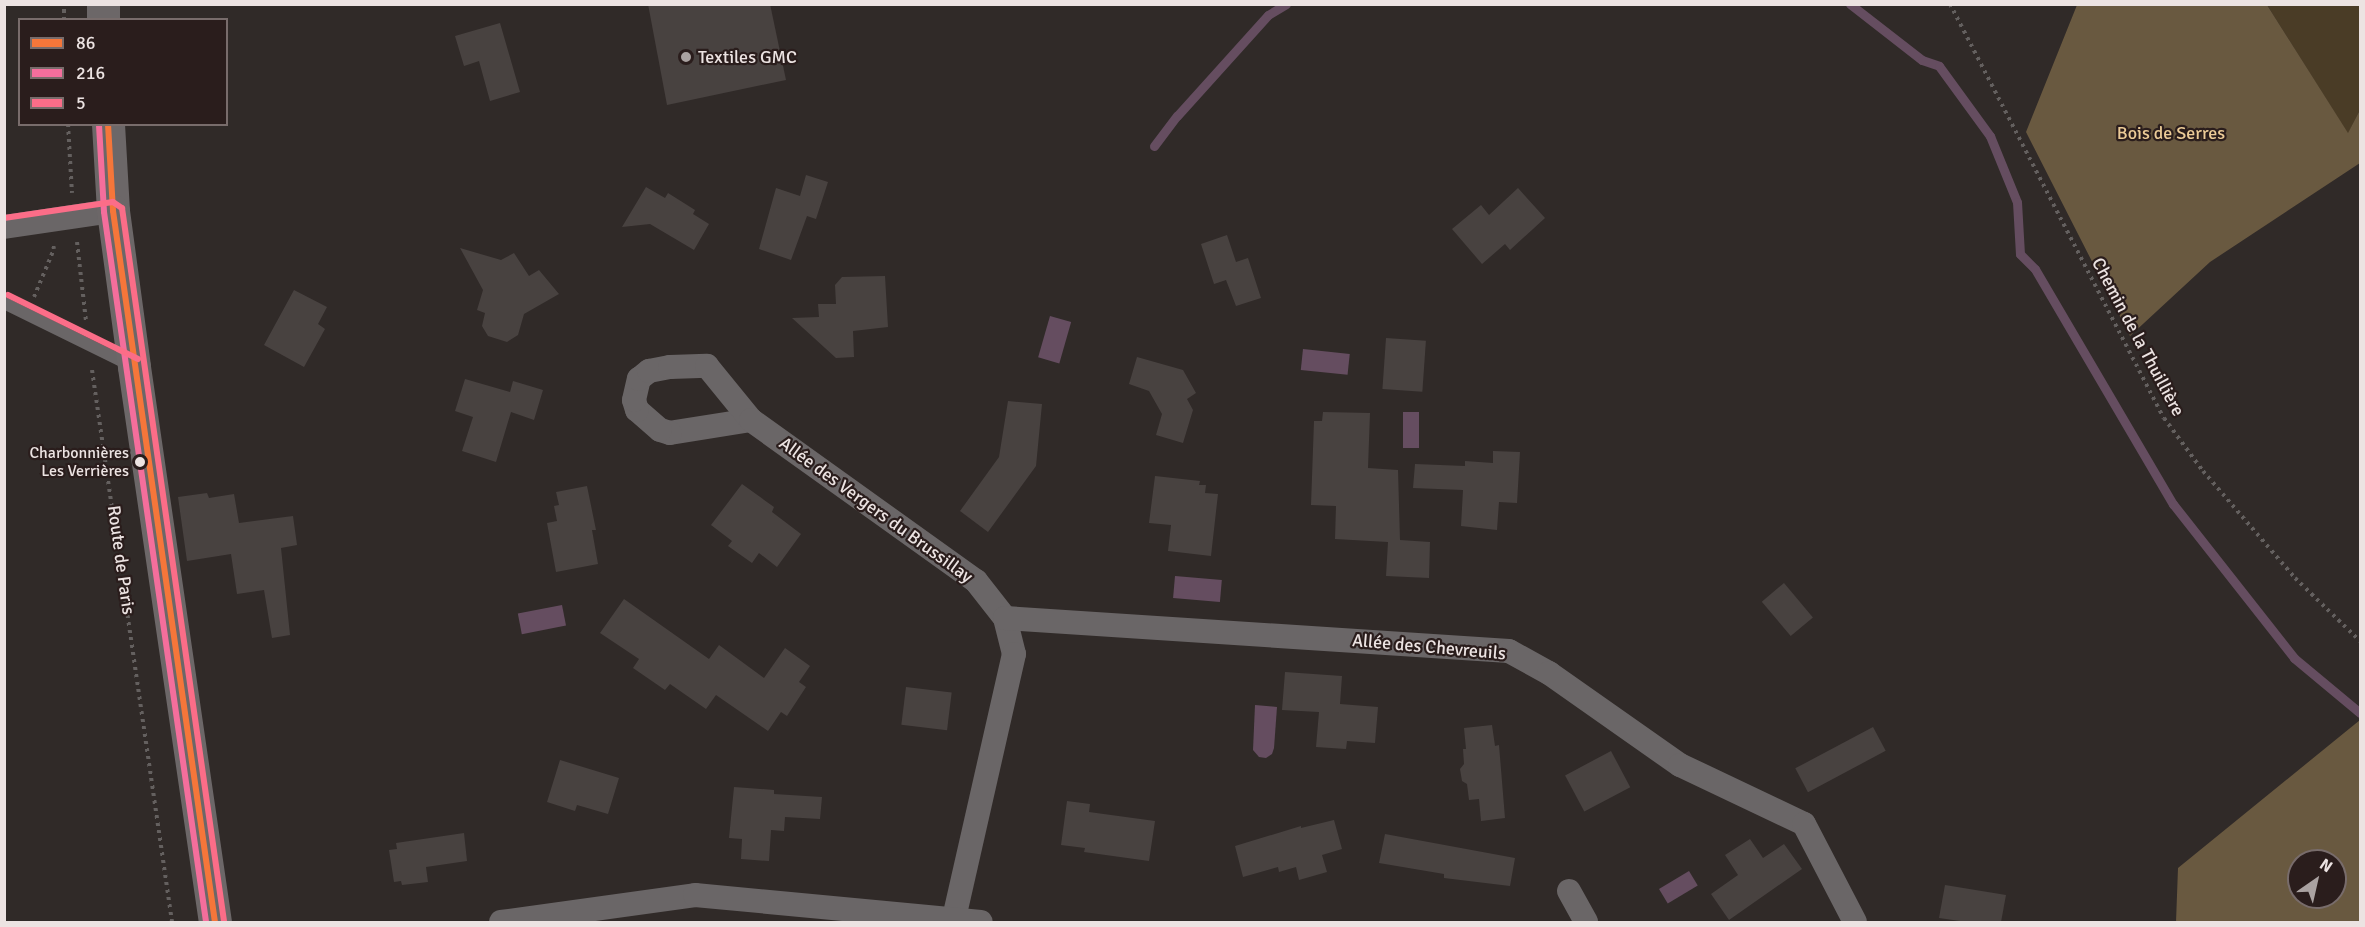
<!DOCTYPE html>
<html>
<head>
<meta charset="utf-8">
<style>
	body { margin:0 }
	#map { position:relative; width:2365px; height:927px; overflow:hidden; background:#302a28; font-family:Signika,sans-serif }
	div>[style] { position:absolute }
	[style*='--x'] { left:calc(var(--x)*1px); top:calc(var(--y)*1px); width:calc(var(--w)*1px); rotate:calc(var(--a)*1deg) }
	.green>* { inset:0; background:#4a3c26 }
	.forest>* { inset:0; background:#695940 }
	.water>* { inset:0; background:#654d60; transform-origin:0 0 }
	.stream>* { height:9px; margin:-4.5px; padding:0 4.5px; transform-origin:4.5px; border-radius:4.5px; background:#654d60 }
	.building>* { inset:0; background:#484240; transform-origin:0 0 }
	.path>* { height:4px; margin-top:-2px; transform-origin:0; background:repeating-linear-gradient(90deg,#64605f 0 3px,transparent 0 7.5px) }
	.lane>* { height:12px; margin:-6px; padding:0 6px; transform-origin:6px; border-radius:6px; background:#6a6667 }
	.street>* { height:24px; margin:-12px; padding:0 12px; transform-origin:12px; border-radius:12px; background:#6a6667 }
	.primary>* { height:33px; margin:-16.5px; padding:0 16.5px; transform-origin:16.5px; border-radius:16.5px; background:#6c6768 }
	.bus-1>* { height:6px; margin:-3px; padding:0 3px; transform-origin:3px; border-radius:3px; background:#f5763a }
	.bus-2>* { height:6px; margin:-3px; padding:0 3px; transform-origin:3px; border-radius:3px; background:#f46e9c }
	.bus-3>* { height:6px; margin:-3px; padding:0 3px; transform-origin:3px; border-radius:3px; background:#fb6d88 }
	.dots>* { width:16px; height:16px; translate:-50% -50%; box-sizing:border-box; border:3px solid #2a1d1c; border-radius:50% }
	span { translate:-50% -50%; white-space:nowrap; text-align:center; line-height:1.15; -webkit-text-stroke:4.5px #2a1d1c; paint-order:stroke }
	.bus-label { font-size:16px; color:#ece3e2 }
	.right { translate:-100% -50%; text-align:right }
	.poi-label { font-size:18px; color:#ece3e2 }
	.left { translate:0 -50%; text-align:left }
	.park-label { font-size:18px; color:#eccb97 }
	.street-label { font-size:18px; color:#ece3e2 }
	.frame { position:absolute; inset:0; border:6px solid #ece3e2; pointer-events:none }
	.legend { position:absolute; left:18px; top:18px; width:210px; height:108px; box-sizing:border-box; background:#2a1d1c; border:2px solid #786c6b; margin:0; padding:8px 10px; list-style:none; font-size:18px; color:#ece3e2 }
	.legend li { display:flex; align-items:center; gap:12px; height:30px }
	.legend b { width:30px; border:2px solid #786c6b }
	.north { position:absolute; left:2287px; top:849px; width:60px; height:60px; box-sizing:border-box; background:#2a1d1c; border:2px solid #786c6b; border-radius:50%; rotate:34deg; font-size:16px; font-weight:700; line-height:24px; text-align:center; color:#ece3e2 }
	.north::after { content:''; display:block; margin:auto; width:21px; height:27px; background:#aaa2a1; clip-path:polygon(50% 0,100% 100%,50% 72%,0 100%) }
</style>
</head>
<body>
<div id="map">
	<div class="green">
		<i style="clip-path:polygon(2267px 5px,2360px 5px,2360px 110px,2348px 134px)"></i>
	</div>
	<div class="forest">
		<i style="clip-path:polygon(2077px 5px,2267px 5px,2348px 133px,2360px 110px,2360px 163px,2210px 262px,2130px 336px,2026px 132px)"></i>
		<i style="clip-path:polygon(evenodd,2360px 720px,2360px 922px,2176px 922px,2178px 868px,2360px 720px,2299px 861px,2335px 861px,2335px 897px,2299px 897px,2299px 861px)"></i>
	</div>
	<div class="water">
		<i style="left:1050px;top:316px;width:22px;height:43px;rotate:16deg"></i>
		<i style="left:1303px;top:349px;width:47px;height:21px;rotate:6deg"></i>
		<i style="left:1403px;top:412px;width:16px;height:36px"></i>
		<i style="left:1175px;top:576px;width:47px;height:22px;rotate:5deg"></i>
		<i style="left:562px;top:605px;width:21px;height:45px;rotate:79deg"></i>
		<i style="clip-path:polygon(1255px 705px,1277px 707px,1274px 748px,1272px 754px,1266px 758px,1259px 757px,1253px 750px)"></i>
		<i style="left:1689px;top:871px;width:17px;height:35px;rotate:59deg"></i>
	</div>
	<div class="stream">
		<i style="--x:1850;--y:4;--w:91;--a:37.9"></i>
		<i style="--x:1922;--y:60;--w:18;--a:19"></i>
		<i style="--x:1939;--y:66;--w:87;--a:53.9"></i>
		<i style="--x:1990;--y:136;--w:71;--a:67.8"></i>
		<i style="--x:2017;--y:202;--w:52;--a:86.7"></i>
		<i style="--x:2020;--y:254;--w:21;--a:45"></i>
		<i style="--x:2035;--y:269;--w:273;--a:59.6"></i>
		<i style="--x:2173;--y:504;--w:196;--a:51.8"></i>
		<i style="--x:2294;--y:658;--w:86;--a:39.8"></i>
		<i style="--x:1154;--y:146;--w:38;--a:-53"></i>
		<i style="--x:1177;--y:116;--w:136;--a:-48"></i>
		<i style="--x:1268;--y:15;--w:21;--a:-31"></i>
	</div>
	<div class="building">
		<i style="clip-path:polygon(648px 4px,770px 4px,786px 80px,667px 105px)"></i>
		<i style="clip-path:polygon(500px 23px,520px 92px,490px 101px,479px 61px,464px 66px,455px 36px)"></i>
		<i style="clip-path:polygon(806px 175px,828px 182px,816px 219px,807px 216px,791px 260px,759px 249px,776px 188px,800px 196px)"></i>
		<i style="clip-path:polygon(646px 187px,665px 198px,668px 193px,695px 210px,693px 214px,709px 224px,694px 250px,650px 224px,622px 227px)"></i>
		<i style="clip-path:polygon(1518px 188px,1545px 218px,1510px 250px,1505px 244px,1482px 264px,1452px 229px,1481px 205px,1489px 215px)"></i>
		<i style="clip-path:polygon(1227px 235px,1236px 262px,1248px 258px,1261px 298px,1236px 306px,1226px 280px,1214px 284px,1201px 244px)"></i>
		<i style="clip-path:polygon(460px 248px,501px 260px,514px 253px,529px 276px,539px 270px,559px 294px,524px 314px,518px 335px,507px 342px,488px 336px,482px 326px,485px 313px,477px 310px,483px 290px)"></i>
		<i style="clip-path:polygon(885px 276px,888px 327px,853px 331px,854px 357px,836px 358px,792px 318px,819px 317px,818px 304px,836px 304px,835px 285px,842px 277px)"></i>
		<i style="clip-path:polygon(294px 290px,327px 307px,318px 324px,325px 329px,304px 367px,264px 345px)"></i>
		<i style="left:1386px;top:338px;width:40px;height:51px;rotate:4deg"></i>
		<i style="clip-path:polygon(1137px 357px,1183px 370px,1196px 393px,1187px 399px,1193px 410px,1183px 443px,1156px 435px,1162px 414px,1149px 391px,1129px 384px)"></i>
		<i style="clip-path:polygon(465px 379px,510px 392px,513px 381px,543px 390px,534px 420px,511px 412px,496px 462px,462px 451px,473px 417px,455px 411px)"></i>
		<i style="clip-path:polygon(1008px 401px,1042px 404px,1036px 466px,988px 532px,960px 511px,999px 457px)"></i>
		<i style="clip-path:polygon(1323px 412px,1370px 413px,1368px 468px,1398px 470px,1400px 540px,1430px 542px,1429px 578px,1386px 576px,1388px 542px,1335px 539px,1336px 506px,1311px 505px,1314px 421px,1322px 421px)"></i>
		<i style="clip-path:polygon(1493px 451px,1520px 452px,1517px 503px,1499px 502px,1497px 530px,1461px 526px,1463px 490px,1413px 488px,1415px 464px,1465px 466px,1465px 461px,1493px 463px)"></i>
		<i style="clip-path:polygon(1155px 476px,1200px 481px,1199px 485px,1206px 485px,1205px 493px,1218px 494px,1211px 556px,1168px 551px,1171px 525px,1149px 523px)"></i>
		<i style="clip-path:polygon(742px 484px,774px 507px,772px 512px,801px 534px,777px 567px,759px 553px,752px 563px,728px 546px,732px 541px,711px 525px)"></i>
		<i style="clip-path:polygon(587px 486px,596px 530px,592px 530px,598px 564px,556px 572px,547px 523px,557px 521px,554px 506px,559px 505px,556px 492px)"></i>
		<i style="clip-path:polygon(207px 493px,209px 498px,234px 494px,239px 523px,293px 516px,297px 545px,281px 548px,290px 635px,272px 638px,264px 590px,237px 594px,231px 554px,187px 561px,178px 497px)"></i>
		<i style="left:1784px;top:583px;width:45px;height:29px;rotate:50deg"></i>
		<i style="clip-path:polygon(624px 599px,709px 659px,719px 645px,764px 678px,785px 648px,810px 666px,799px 682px,806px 687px,787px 716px,781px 712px,768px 731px,716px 695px,706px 709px,670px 684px,665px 690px,633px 668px,639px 659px,600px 633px)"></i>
		<i style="clip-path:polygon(1285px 672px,1342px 676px,1340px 704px,1378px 707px,1375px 743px,1347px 741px,1346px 749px,1316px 747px,1319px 712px,1282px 710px)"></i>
		<i style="left:906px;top:687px;width:46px;height:38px;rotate:7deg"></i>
		<i style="clip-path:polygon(1492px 725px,1495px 746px,1499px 745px,1505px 818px,1481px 821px,1479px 799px,1469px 800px,1467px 784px,1462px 781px,1460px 769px,1464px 764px,1463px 749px,1466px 749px,1464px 728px)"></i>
		<i style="left:1873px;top:727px;width:27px;height:88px;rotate:62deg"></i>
		<i style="left:1611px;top:751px;width:41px;height:52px;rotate:62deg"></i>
		<i style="clip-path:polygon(560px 760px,619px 778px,608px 814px,577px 805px,575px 811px,547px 802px)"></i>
		<i style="clip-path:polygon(734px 787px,774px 790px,774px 794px,822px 797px,820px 819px,785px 817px,784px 831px,771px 830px,769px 861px,741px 859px,742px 839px,729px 838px)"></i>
		<i style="clip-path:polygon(1067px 801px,1090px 804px,1089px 812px,1155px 821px,1149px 861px,1084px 852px,1085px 848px,1061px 845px)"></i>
		<i style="clip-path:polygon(1334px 820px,1342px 849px,1322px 855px,1327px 872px,1299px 880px,1296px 867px,1279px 872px,1278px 867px,1243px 877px,1235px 846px,1301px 826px,1301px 828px)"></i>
		<i style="clip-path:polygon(464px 833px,467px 861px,426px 867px,428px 882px,402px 885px,401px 881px,394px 882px,389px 850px,397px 849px,396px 843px)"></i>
		<i style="clip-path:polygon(1385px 834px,1515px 858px,1510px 886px,1444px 878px,1444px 874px,1379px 863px)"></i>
		<i style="clip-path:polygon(1750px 839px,1763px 858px,1784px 844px,1802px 869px,1729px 920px,1711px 894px,1738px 875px,1725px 855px)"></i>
		<i style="clip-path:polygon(1945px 885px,2006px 895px,2001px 922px,1967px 922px,1939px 918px)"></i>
	</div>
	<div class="path">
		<i style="--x:1950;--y:4;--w:466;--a:62.7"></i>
		<i style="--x:2164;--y:418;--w:66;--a:53.7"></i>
		<i style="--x:2203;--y:471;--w:141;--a:49.3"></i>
		<i style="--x:2295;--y:578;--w:91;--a:44.1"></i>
		<i style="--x:64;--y:20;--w:16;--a:-90"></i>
		<i style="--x:68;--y:124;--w:69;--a:86.7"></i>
		<i style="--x:77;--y:242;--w:80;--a:83.5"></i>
		<i style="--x:34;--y:297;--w:52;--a:-67.4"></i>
		<i style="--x:54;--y:249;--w:4;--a:-104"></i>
		<i style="--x:92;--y:370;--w:558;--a:81.75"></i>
	</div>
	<div class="lane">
		<i style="--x:4;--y:303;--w:140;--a:26.2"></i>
	</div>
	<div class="street">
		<i style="--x:4;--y:227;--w:110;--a:-8.4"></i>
		<i style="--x:751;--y:420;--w:82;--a:170.9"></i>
		<i style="--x:670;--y:433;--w:10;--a:-163"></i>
		<i style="--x:660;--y:430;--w:30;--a:-139"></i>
		<i style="--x:637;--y:410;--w:10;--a:-107"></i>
		<i style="--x:634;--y:400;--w:22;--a:-77"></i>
		<i style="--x:639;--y:379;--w:13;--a:-39"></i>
		<i style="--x:649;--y:371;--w:21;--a:-11"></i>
		<i style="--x:670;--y:367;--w:37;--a:-2"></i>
		<i style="--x:707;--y:366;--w:70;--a:50.8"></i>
		<i style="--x:751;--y:420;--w:277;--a:35.6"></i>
		<i style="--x:976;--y:581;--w:47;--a:51.9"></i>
		<i style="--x:1005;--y:618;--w:37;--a:76"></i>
		<i style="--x:1014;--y:654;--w:272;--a:102.8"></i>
		<i style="--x:1005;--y:618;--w:505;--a:3.75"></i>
		<i style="--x:1509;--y:651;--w:46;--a:28.8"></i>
		<i style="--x:1549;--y:673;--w:160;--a:35.1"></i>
		<i style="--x:1680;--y:765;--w:137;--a:25.4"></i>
		<i style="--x:1804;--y:824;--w:110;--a:62.5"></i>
		<i style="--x:1569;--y:891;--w:35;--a:61"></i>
		<i style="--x:501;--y:922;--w:196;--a:-7.9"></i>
		<i style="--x:695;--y:895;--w:287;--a:5.4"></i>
	</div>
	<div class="primary">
		<i style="--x:103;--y:20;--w:16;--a:-90"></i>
		<i style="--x:108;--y:124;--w:87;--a:86.7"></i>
		<i style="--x:113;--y:211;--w:157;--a:82.3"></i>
		<i style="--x:134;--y:367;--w:561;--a:81.7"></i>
	</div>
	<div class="bus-1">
		<i style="--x:108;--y:124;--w:87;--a:86.7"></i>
		<i style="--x:113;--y:211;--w:718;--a:81.84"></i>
	</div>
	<div class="bus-2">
		<i style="--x:99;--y:125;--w:87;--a:86.7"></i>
		<i style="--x:104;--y:212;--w:717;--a:81.82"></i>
	</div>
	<div class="bus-3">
		<i style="--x:4;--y:218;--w:110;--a:-8.4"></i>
		<i style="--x:113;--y:202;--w:11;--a:34"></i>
		<i style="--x:122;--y:208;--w:720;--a:81.86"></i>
		<i style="--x:8;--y:295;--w:145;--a:26.2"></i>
	</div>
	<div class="dots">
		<i style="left:686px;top:57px;background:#aaa2a1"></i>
		<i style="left:140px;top:462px;background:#ece3e2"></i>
	</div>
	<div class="bus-label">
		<span class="right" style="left:129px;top:462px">Charbonnières<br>Les Verrières</span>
	</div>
	<div class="poi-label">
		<span class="left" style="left:698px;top:57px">Textiles GMC</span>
	</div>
	<div class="park-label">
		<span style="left:2171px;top:133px">Bois de Serres</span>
	</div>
	<div class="street-label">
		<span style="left:2138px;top:337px;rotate:62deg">Chemin de la Thuillière</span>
		<span style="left:876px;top:510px;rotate:36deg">Allée des Vergers du Brussillay</span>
		<span style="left:121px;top:560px;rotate:82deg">Route de Paris</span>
		<span style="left:1429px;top:647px;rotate:5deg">Allée des Chevreuils</span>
	</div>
	<div class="frame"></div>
	<ul class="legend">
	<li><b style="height:8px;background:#f5763a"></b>86</li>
	<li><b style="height:8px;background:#f46e9c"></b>216</li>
	<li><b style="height:8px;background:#fb6d88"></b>5</li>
	</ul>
	<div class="north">N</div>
</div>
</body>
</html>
